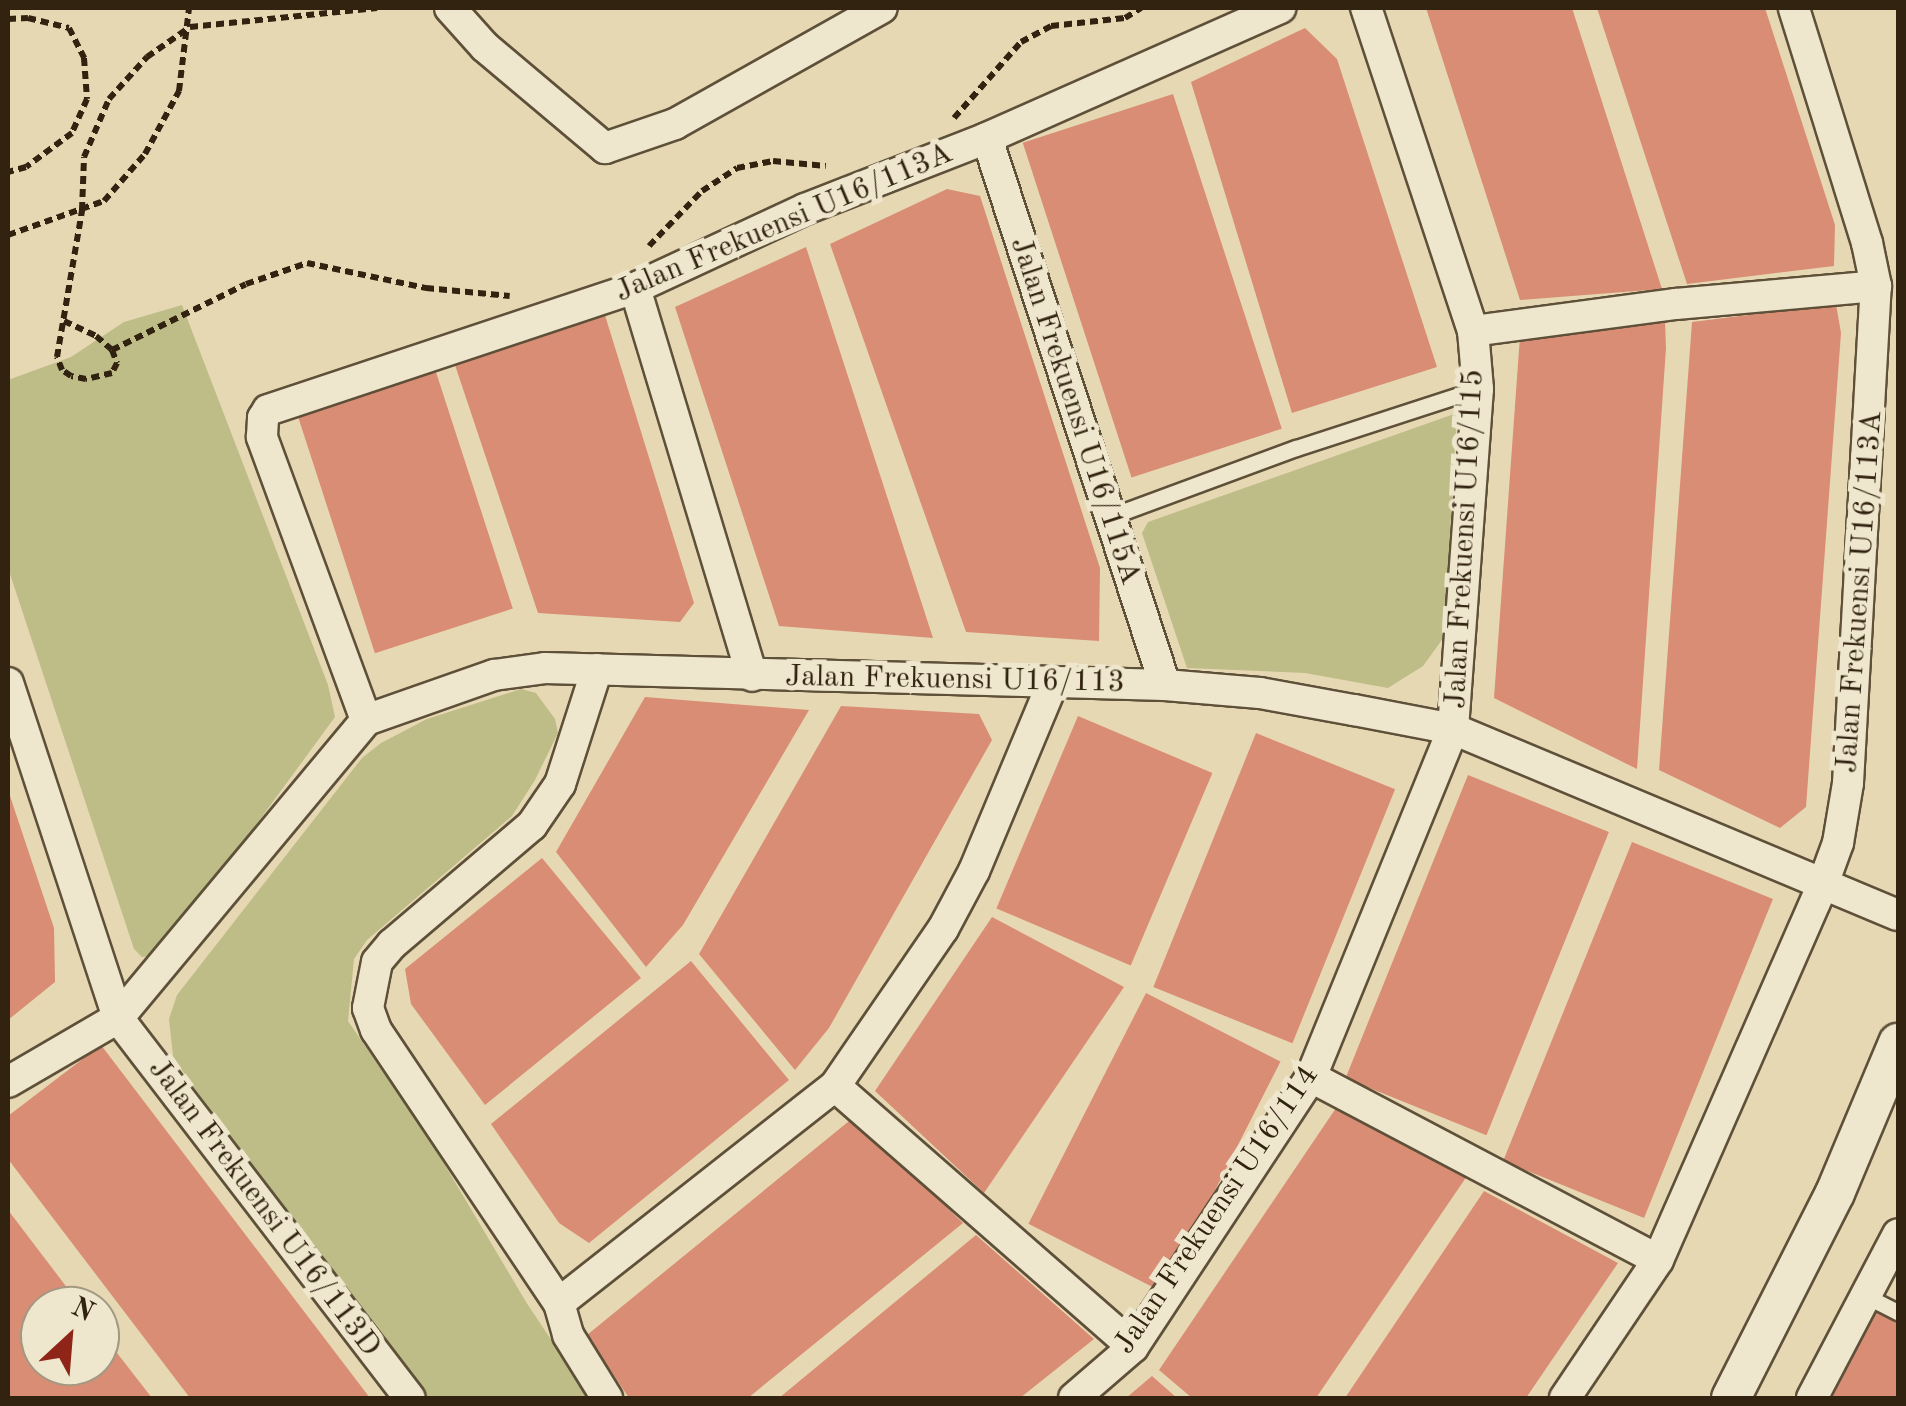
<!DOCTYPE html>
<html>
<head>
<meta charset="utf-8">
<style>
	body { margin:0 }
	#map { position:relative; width:1906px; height:1406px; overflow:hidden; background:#e7d8b4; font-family:"Old Standard TT",serif }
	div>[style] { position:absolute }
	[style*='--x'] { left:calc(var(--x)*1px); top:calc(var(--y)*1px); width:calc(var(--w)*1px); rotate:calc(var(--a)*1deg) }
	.green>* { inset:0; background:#bebc87 }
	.building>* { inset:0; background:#d98d74; transform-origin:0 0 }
	.path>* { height:6px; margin-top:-3px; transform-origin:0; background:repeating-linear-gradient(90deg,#312310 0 8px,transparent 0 13px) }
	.roads { filter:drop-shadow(2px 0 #5e5039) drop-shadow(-2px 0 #5e5039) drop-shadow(0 2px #5e5039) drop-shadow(0 -2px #5e5039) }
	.service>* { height:15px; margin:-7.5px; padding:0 7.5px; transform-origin:7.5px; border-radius:7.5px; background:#efe6ce }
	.minor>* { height:30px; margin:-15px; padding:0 15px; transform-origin:15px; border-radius:15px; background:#efe6ce }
	.tertiary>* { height:38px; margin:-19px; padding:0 19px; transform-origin:19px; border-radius:19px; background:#efe6ce }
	span { translate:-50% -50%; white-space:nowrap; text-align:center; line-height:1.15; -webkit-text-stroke:10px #efe6ce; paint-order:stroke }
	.street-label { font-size:30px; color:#312310 }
	.frame { position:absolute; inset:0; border:10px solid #312310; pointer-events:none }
	.north { position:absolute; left:20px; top:1286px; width:100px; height:100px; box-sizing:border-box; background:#efe6ce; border:2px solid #a39882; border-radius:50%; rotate:26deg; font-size:28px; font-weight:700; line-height:40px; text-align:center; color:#312310 }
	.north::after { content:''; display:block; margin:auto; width:35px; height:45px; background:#8f2418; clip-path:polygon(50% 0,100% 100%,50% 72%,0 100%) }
</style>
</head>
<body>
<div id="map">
	<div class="green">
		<i style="clip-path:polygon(182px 305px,328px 685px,335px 717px,181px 927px,154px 956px,142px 957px,134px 949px,8px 568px,8px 380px,71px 357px,124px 322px)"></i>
		<i style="clip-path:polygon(1457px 413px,1444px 637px,1423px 666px,1388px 688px,1305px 673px,1187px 668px,1142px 533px,1148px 522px)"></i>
		<i style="clip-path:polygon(521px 689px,536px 693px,555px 719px,558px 733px,535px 780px,512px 816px,367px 940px,354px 959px,348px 1021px,433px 1145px,526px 1302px,590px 1398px,427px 1398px,190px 1082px,173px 1056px,169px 1019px,177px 995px,362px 758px,381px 743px,427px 719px)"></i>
	</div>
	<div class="building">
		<i style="clip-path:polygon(1426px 8px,1572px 8px,1662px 289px,1520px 300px)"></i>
		<i style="clip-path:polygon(1597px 8px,1765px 8px,1835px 225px,1834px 266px,1687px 284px)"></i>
		<i style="clip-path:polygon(1305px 28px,1337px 59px,1437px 367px,1292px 413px,1191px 82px)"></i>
		<i style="left:1173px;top:94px;width:352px;height:158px;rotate:72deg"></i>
		<i style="clip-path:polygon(947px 189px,980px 196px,1100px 568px,1099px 641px,966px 632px,830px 244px)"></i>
		<i style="clip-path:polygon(806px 247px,933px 638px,779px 626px,675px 307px)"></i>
		<i style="clip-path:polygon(1836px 304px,1841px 333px,1806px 807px,1780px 828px,1659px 770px,1692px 322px)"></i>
		<i style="clip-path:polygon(604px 312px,694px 603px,680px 622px,538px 613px,454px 362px)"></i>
		<i style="clip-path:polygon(1665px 321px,1666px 348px,1637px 769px,1494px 698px,1520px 336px)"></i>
		<i style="left:434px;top:366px;width:255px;height:145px;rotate:72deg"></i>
		<i style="clip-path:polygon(645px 697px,809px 710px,683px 925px,646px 967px,556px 852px)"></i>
		<i style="clip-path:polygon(841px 706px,979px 714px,992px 740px,829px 1028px,795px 1070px,699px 954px)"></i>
		<i style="left:1078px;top:716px;width:146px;height:209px;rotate:23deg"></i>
		<i style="left:1256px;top:733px;width:150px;height:274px;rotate:22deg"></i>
		<i style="left:1468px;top:775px;width:152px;height:327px;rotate:22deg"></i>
		<i style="clip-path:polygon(8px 790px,54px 928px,55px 982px,8px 1020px)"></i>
		<i style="left:1632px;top:842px;width:152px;height:344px;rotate:22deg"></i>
		<i style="clip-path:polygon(542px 858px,641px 978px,485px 1105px,411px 1004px,405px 969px)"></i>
		<i style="clip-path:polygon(992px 917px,1124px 987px,984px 1193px,875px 1091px)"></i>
		<i style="clip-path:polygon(691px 961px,789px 1080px,589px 1243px,559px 1223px,491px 1124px)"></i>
		<i style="left:1146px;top:993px;width:151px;height:259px;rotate:27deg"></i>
		<i style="clip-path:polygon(101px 1045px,370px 1398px,190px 1398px,8px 1159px,8px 1116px)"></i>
		<i style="clip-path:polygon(1336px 1108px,1467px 1176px,1316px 1398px,1192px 1398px,1159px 1370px)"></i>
		<i style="clip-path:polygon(854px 1117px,963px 1223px,748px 1398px,629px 1398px,587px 1335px)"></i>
		<i style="clip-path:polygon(1484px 1191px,1618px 1263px,1526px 1398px,1345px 1398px)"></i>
		<i style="clip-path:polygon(8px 1210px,81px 1306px,40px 1306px,40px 1366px,100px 1366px,100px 1331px,152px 1398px,8px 1398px)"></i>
		<i style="clip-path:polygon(976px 1235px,1094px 1339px,1020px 1398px,779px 1398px)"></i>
		<i style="clip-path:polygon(1876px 1311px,1898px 1322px,1898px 1398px,1832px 1398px)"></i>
		<i style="clip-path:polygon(1152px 1376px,1177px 1398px,1126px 1398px)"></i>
	</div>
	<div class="path">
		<i style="--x:8;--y:19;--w:20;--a:-3"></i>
		<i style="--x:28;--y:18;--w:42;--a:13.7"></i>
		<i style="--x:69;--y:28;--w:34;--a:63"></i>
		<i style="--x:84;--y:58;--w:41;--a:85.8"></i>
		<i style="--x:87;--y:99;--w:37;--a:114"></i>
		<i style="--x:72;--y:133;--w:57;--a:143.5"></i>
		<i style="--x:26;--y:167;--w:19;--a:164"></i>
		<i style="--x:954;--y:118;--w:101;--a:-48.6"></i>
		<i style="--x:1021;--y:42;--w:34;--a:-28"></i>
		<i style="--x:1051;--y:26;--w:74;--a:-6.2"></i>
		<i style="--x:1125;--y:18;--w:19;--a:-32"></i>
		<i style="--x:8;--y:235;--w:102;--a:-19.5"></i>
		<i style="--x:104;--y:201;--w:62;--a:-48.9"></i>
		<i style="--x:145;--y:154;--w:72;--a:-61.6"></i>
		<i style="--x:179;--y:91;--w:84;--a:-83.1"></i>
		<i style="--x:649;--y:246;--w:76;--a:-46.1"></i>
		<i style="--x:702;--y:191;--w:42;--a:-33.3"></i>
		<i style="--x:737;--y:168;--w:37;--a:-11"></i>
		<i style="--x:773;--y:161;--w:53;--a:5.4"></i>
		<i style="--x:64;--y:321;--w:35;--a:25"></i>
		<i style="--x:96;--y:336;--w:21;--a:41"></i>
		<i style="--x:112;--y:350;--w:14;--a:69"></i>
		<i style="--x:117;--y:363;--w:11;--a:117"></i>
		<i style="--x:112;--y:373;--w:27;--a:167"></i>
		<i style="--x:86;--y:379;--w:15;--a:-169"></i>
		<i style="--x:71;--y:376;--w:11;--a:-146"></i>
		<i style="--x:62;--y:370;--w:14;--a:-111"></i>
		<i style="--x:57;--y:357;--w:149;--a:-80.3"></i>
		<i style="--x:82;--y:210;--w:53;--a:-87.8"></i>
		<i style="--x:84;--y:157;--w:63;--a:-66.7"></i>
		<i style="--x:109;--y:99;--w:57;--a:-47.9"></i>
		<i style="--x:147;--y:57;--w:52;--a:-34.9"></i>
		<i style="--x:190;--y:27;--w:188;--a:-5.8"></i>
		<i style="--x:112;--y:350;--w:149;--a:-26.2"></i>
		<i style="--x:246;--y:284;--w:65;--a:-19"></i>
		<i style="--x:307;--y:263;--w:122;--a:11.9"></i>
		<i style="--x:426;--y:288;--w:84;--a:5.4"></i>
	</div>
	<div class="roads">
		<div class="service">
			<i style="--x:1109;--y:517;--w:199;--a:-20.3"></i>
			<i style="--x:1296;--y:448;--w:191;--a:-18"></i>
			<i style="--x:1866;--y:1296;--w:36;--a:27"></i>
		</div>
		<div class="minor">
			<i style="--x:450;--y:8;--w:52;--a:48.1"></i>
			<i style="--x:485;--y:47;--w:157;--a:40.1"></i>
			<i style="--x:605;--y:148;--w:74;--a:-18.9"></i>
			<i style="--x:675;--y:124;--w:237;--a:-29.3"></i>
			<i style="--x:987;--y:138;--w:575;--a:71.97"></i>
			<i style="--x:635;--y:288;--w:405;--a:73.2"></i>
			<i style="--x:1473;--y:331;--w:205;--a:-7.6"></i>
			<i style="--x:1676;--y:304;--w:201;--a:-5.1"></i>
			<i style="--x:597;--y:669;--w:121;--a:107.8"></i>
			<i style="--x:560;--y:784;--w:50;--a:124.3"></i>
			<i style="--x:532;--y:825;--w:184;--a:139.6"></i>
			<i style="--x:392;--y:944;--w:23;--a:130"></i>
			<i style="--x:377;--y:962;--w:47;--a:101.1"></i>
			<i style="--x:368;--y:1008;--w:23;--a:70"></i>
			<i style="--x:376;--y:1030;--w:329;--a:56.2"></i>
			<i style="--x:559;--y:1303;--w:33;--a:74"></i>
			<i style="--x:568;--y:1335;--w:74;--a:58.2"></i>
			<i style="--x:8;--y:683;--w:353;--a:71.8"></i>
			<i style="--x:118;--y:1018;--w:479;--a:52.5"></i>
			<i style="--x:366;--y:720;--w:302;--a:-110.2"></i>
			<i style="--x:262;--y:437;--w:19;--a:-87"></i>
			<i style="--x:263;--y:418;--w:9;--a:-58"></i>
			<i style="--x:268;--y:410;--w:387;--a:-18.4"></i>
			<i style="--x:635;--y:288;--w:187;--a:-24.9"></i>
			<i style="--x:805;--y:209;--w:195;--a:-21.3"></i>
			<i style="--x:987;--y:138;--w:321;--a:-23.9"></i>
			<i style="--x:1311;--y:1077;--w:392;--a:27.8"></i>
			<i style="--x:8;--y:1082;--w:127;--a:-30.2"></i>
			<i style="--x:118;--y:1018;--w:388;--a:-50.2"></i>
			<i style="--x:366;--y:720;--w:136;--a:-19.4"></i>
			<i style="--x:494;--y:675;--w:51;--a:-7.8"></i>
			<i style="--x:545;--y:668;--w:620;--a:1.57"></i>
			<i style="--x:1165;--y:685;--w:95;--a:4.8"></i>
			<i style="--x:1260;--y:693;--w:96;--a:10.3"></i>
			<i style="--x:1354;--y:710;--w:101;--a:10.9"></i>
			<i style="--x:1453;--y:729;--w:482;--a:22.7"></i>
			<i style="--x:835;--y:1086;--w:396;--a:41.2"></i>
			<i style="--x:559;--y:1303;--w:351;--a:-38.2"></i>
			<i style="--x:835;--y:1086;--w:191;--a:-55.5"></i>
			<i style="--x:943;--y:929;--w:66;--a:-61.9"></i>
			<i style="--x:974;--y:871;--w:205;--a:-67.3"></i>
			<i style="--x:1074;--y:1398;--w:78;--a:-40.8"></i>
			<i style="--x:1133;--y:1347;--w:323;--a:-56.6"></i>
			<i style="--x:1311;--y:1077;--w:376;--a:-67.8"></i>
			<i style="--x:1453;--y:729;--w:341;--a:-85.8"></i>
			<i style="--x:1478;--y:389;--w:58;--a:-94.9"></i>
			<i style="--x:1473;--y:331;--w:340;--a:-108.3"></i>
			<i style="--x:1565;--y:1398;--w:166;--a:-56"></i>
			<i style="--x:1658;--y:1260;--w:411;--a:-66.3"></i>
			<i style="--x:1823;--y:884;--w:44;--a:-69.9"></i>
			<i style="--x:1838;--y:843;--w:61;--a:-80.5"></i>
			<i style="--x:1848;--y:783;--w:498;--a:-86.8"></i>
			<i style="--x:1876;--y:286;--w:44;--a:-101.8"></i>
			<i style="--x:1867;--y:243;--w:246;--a:-107.3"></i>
			<i style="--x:1812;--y:1398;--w:185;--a:-62.3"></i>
		</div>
		<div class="tertiary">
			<i style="--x:1731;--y:1398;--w:230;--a:-63.1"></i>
			<i style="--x:1835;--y:1193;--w:163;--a:-67.2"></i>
		</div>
	</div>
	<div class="street-label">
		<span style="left:784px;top:223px;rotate:-23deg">Jalan Frekuensi U16/113A</span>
		<span style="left:1075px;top:411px;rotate:72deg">Jalan Frekuensi U16/115A</span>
		<span style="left:1465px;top:539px;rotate:-87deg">Jalan Frekuensi U16/115</span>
		<span style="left:1860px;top:592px;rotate:-86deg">Jalan Frekuensi U16/113A</span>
		<span style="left:955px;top:680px;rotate:1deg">Jalan Frekuensi U16/113</span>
		<span style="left:264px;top:1208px;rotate:53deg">Jalan Frekuensi U16/113D</span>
		<span style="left:1217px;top:1210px;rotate:-56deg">Jalan Frekuensi U16/114</span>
	</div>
	<div class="frame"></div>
	<div class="north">N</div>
</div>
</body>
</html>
